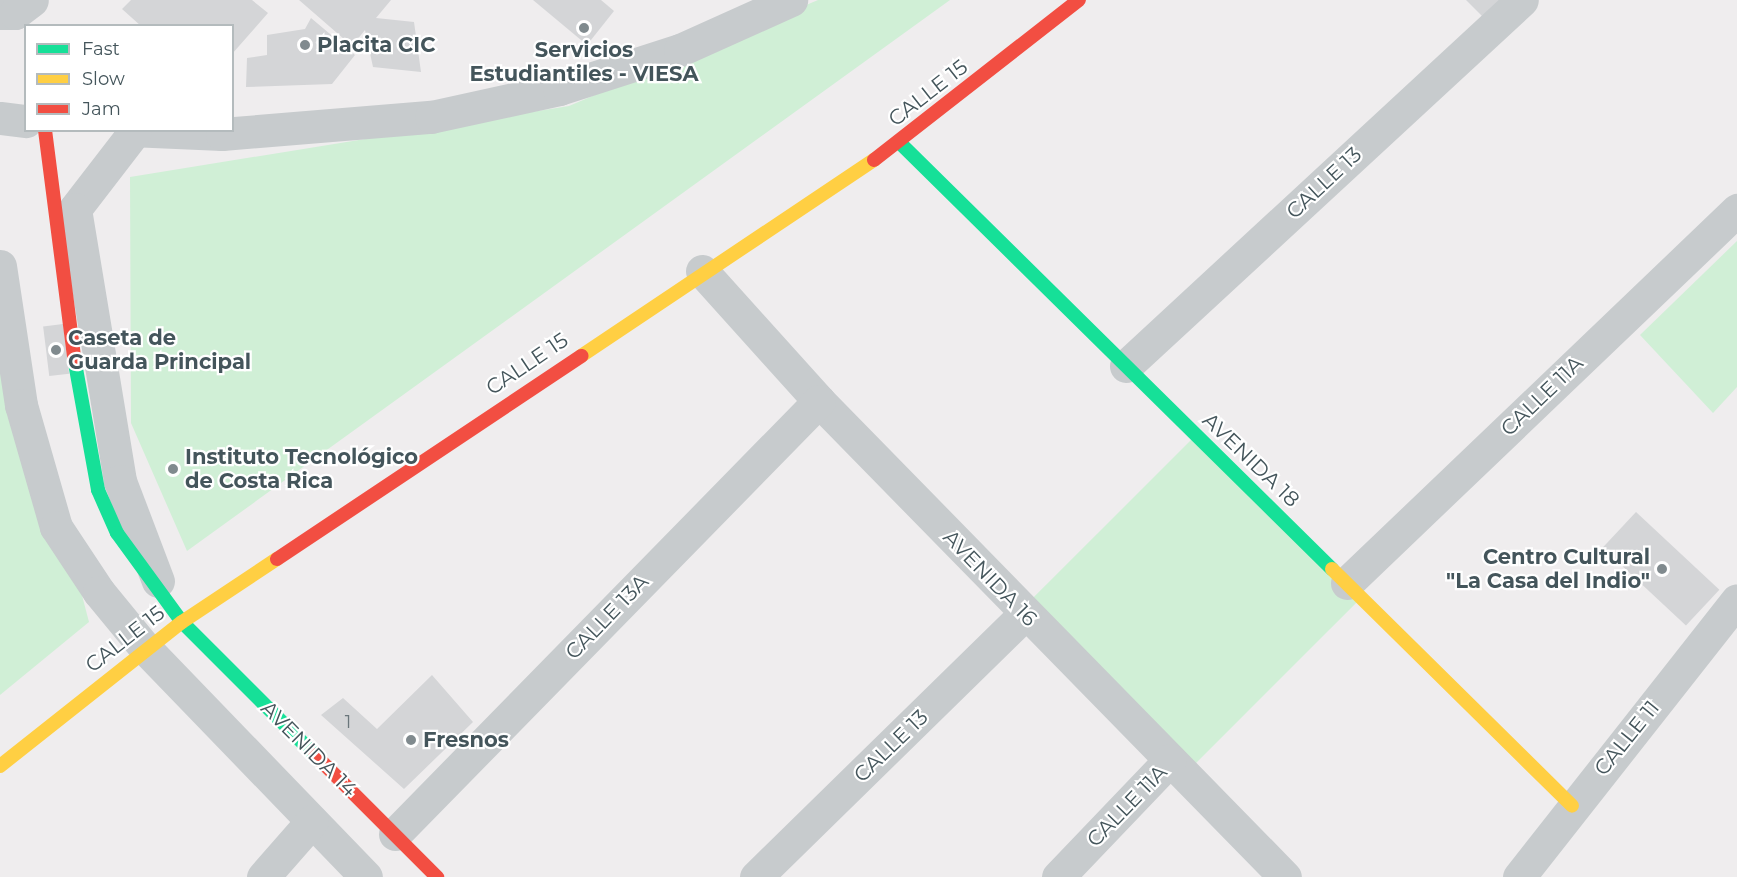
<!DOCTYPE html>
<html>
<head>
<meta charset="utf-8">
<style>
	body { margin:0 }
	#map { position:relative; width:1737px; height:877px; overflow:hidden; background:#efedee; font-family:Montserrat,sans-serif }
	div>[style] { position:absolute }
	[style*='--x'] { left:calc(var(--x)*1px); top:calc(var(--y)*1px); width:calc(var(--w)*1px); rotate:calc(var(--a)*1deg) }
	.green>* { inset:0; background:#d0efd6; transform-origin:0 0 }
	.building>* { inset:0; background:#d4d5d7; transform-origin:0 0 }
	.street>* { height:33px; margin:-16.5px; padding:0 16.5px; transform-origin:16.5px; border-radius:16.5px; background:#c7cbcd }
	.fast>* { height:14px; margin:-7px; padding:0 7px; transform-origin:7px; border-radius:7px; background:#16e098 }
	.slow>* { height:14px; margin:-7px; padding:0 7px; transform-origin:7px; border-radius:7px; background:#ffcf43 }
	.jam>* { height:14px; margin:-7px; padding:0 7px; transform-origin:7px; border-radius:7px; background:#f24e42 }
	.dots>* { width:16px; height:16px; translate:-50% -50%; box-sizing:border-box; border:3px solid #fff; border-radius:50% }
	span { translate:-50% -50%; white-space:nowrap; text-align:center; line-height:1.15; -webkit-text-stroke:4.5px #fff; paint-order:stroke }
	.number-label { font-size:18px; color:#6a767b }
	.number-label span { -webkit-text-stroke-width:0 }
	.poi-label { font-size:21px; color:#44555b; font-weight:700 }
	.left { translate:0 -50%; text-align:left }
	.right { translate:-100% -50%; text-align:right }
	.street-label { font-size:21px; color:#44555b }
	.legend { position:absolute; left:24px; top:24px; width:210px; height:108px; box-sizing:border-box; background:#fff; border:2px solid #b4bbbd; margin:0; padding:8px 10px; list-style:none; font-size:18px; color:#44555b }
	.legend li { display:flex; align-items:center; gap:12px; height:30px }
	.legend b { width:30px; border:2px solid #b4bbbd }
</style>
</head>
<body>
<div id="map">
	<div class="green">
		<i style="clip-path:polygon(818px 0,950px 0,187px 551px,131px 423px,130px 177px,569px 106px)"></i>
		<i style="clip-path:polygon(1737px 241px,1737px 387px,1713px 413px,1640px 335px)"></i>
		<i style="clip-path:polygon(0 284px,89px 622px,0 695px)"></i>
		<i style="left:1196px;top:435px;width:232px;height:248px;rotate:45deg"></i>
	</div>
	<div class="building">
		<i style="clip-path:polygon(131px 0,252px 0,268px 13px,232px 54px,232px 26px,141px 26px,122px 9px)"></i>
		<i style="clip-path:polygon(299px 0,391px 0,376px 18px,414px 22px,421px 72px,373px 67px,365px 30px,352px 46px)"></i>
		<i style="clip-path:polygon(533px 0,601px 0,614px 11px,587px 45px)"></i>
		<i style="clip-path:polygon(1466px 0,1503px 0,1484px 18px)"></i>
		<i style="clip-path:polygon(311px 18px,355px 55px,332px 84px,246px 87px,247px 58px,267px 55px,267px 35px,305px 29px)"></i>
		<i style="left:63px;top:324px;width:50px;height:20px;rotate:83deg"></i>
		<i style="left:1636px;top:512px;width:114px;height:49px;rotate:43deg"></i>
		<i style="clip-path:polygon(432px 675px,473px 722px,404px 789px,321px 715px,343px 698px,377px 729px)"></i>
	</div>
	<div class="street">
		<i style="--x:0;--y:13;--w:15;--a:0"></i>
		<i style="--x:15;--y:13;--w:21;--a:-37"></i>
		<i style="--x:0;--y:118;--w:26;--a:7"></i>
		<i style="--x:130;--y:130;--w:92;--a:2.5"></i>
		<i style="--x:222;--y:134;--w:210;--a:-4.7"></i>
		<i style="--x:431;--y:117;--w:131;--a:-12.3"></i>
		<i style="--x:559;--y:89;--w:127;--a:-17.9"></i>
		<i style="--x:680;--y:50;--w:122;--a:-24.2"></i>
		<i style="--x:135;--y:131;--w:98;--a:127.6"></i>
		<i style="--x:75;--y:209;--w:276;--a:80.6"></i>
		<i style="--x:120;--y:481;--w:107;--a:69.2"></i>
		<i style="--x:0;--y:266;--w:141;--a:81.4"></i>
		<i style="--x:21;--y:405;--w:127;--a:74"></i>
		<i style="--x:56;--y:527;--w:78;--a:56.5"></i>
		<i style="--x:99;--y:592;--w:72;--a:50.6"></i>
		<i style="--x:145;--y:648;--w:318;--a:46"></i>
		<i style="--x:702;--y:271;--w:175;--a:48"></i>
		<i style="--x:819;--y:401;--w:666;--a:45.61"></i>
		<i style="--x:1126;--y:366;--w:539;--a:-42.75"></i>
		<i style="--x:1347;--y:583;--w:540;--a:-43.72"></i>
		<i style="--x:395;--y:834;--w:606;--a:-45.6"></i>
		<i style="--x:263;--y:877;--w:74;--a:-48.8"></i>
		<i style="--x:756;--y:877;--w:376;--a:-44.4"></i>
		<i style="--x:1058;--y:877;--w:162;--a:-46.3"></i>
		<i style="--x:1519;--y:877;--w:352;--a:-51.8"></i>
	</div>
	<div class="fast">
		<i style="--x:900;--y:143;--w:607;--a:44.6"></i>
		<i style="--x:75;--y:363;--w:129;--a:79.7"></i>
		<i style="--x:98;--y:490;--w:47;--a:66.2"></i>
		<i style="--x:117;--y:533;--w:110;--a:53.9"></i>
		<i style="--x:182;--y:622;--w:188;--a:45"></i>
	</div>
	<div class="slow">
		<i style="--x:581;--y:356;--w:353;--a:-33.8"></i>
		<i style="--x:1332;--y:569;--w:337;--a:44.6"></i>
		<i style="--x:0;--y:766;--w:232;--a:-38.4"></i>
		<i style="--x:182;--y:622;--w:114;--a:-33.6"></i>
	</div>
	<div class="jam">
		<i style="--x:45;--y:130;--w:235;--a:82.7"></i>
		<i style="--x:874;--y:160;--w:260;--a:-38"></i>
		<i style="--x:277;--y:559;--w:366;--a:-33.7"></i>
		<i style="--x:315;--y:755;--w:173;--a:45"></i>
	</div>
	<div class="dots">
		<i style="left:584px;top:28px;background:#808a8e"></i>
		<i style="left:305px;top:45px;background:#808a8e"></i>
		<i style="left:56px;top:350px;background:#808a8e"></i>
		<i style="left:173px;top:469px;background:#808a8e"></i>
		<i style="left:1662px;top:569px;background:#808a8e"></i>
		<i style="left:411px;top:740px;background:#808a8e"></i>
	</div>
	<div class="number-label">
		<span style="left:348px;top:722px">1</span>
	</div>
	<div class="poi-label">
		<span class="left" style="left:317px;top:45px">Placita CIC</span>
		<span style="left:584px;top:62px">Servicios<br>Estudiantiles - VIESA</span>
		<span class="left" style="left:68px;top:350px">Caseta de<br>Guarda Principal</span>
		<span class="left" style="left:185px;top:469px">Instituto Tecnológico<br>de Costa Rica</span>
		<span class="right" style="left:1650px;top:569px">Centro Cultural<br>"La Casa del Indio"</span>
		<span class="left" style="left:423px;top:740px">Fresnos</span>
	</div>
	<div class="street-label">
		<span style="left:928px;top:93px;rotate:-38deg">CALLE 15</span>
		<span style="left:1324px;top:183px;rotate:-43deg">CALLE 13</span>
		<span style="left:527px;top:364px;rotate:-34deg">CALLE 15</span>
		<span style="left:1542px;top:396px;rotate:-44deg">CALLE 11A</span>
		<span style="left:1251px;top:460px;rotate:44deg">AVENIDA 18</span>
		<span style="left:990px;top:578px;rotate:46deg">AVENIDA 16</span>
		<span style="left:607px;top:617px;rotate:-46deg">CALLE 13A</span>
		<span style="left:125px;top:639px;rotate:-38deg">CALLE 15</span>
		<span style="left:1627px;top:738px;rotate:-51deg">CALLE 11</span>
		<span style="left:891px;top:746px;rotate:-44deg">CALLE 13</span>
		<span style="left:309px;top:749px;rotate:45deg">AVENIDA 14</span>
		<span style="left:1127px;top:806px;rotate:-46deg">CALLE 11A</span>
	</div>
	<ul class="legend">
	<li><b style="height:8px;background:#16e098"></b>Fast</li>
	<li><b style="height:8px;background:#ffcf43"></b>Slow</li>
	<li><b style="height:8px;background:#f24e42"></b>Jam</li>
	</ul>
</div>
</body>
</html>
